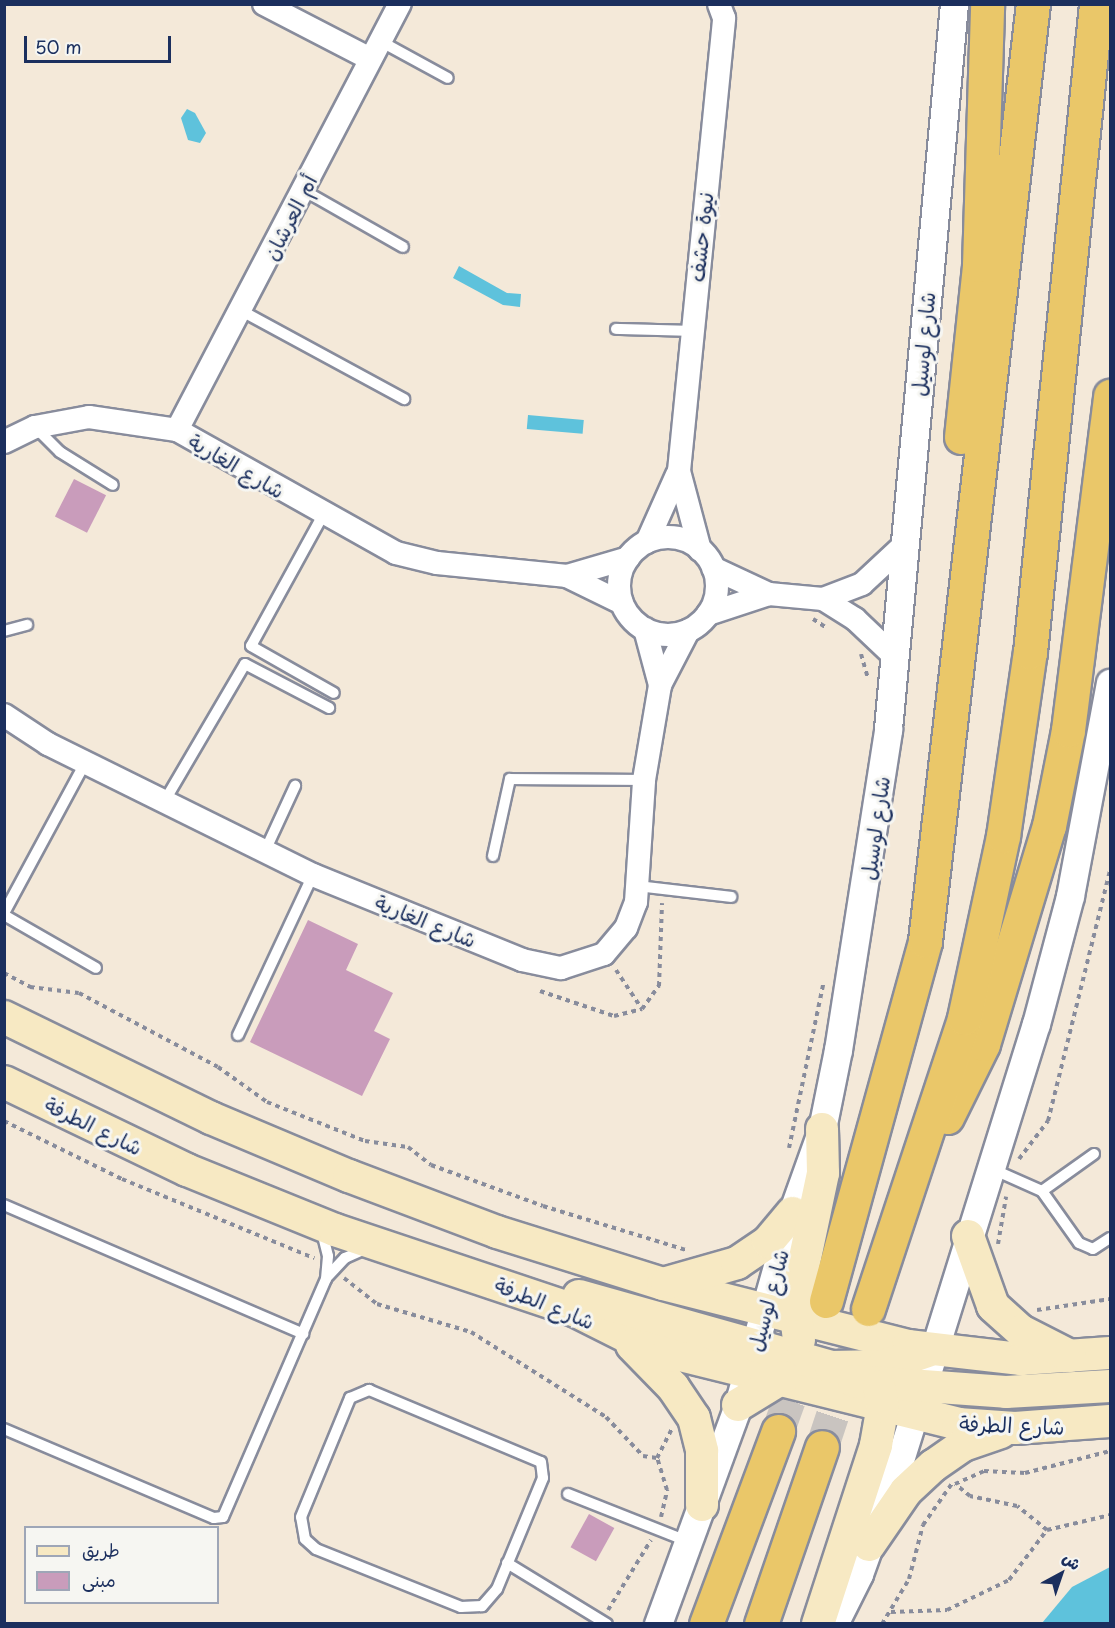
<!DOCTYPE html>
<html>
<head>
<meta charset="utf-8">
<style>
	body { margin:0 }
	#map { position:relative; width:1115px; height:1628px; overflow:hidden; background:#f4e9d9; font-family:"Playpen Sans","Playpen Sans Arabic",sans-serif }
	div>[style] { position:absolute }
	[style*='--x'] { left:calc(var(--x)*1px); top:calc(var(--y)*1px); width:calc(var(--w)*1px); rotate:calc(var(--a)*1deg) }
	.water>* { inset:0; background:#5ec2dc; transform-origin:0 0 }
	.building>* { inset:0; background:#c99cbb; transform-origin:0 0 }
	.trunk-tunnel>* { height:33px; margin-top:-16.5px; transform-origin:0; background:repeating-linear-gradient(90deg,#c9c4c0 0 33px,transparent 0 49px) }
	.path>* { height:4px; margin-top:-2px; transform-origin:0; background:repeating-linear-gradient(90deg,#888c9c 0 4.5px,transparent 0 9px) }
	.roads { filter:drop-shadow(2px 0 #888c9c) drop-shadow(-2px 0 #888c9c) drop-shadow(0 2px #888c9c) drop-shadow(0 -2px #888c9c) }
	.service>* { height:10px; margin:-5px; padding:0 5px; transform-origin:5px; border-radius:5px; background:#fff }
	.minor>* { height:22px; margin:-11px; padding:0 11px; transform-origin:11px; border-radius:11px; background:#fff }
	.minor>.ring { margin:-11px; padding:0; box-sizing:content-box; background:none; border:22px solid #fff; border-radius:50% }
	.tertiary>* { height:27px; margin:-13.5px; padding:0 13.5px; transform-origin:13.5px; border-radius:13.5px; background:#fff }
	.secondary>* { height:32px; margin:-16px; padding:0 16px; transform-origin:16px; border-radius:16px; background:#f7e9c3 }
	.trunk>* { height:33px; margin:-16.5px; padding:0 16.5px; transform-origin:16.5px; border-radius:16.5px; background:#eac769 }
	span { translate:-50% -50%; white-space:nowrap; text-align:center; line-height:1.15; -webkit-text-stroke:6px #f6f6f2; paint-order:stroke }
	.street-label { font-size:21px; color:#1b2f5e }
	.frame { position:absolute; inset:0; border:6px solid #1b2f5e; pointer-events:none }
	.legend { position:absolute; left:24px; top:1526px; width:195px; height:78px; box-sizing:border-box; background:#f6f6f2; border:2px solid #9ea6b7; margin:0; padding:8px 10px; list-style:none; font-size:18px; color:#1b2f5e }
	.legend li { display:flex; align-items:center; gap:12px; height:30px }
	.legend b { width:30px; border:2px solid #9ea6b7 }
	.north { position:absolute; left:1031px; top:1544px; width:60px; height:60px; -webkit-text-stroke:4px #f6f6f2; paint-order:stroke; rotate:40deg; font-size:16px; font-weight:700; line-height:24px; text-align:center; color:#1b2f5e }
	.north::after { content:''; display:block; margin:auto; width:21px; height:27px; background:#1b2f5e; clip-path:polygon(50% 0,100% 100%,50% 72%,0 100%) }
	.scale { position:absolute; left:24px; top:36px; width:147px; height:27px; box-sizing:border-box; border:3px solid #1b2f5e; border-top:0; padding-left:8px; font-size:18px; line-height:21px; white-space:nowrap; color:#1b2f5e; -webkit-text-stroke:4px #f6f6f2; paint-order:stroke }
</style>
</head>
<body>
<div id="map">
	<div class="water">
		<i style="clip-path:polygon(187px 109px,195px 113px,206px 133px,200px 143px,188px 140px,181px 118px)"></i>
		<i style="clip-path:polygon(459px 266px,507px 293px,521px 294px,520px 307px,503px 305px,453px 278px)"></i>
		<i style="left:528px;top:415px;width:56px;height:14px;rotate:5deg"></i>
		<i style="clip-path:polygon(1110px 1567px,1110px 1623px,1042px 1623px,1072px 1587px)"></i>
	</div>
	<div class="building">
		<i style="left:74px;top:479px;width:36px;height:42px;rotate:27deg"></i>
		<i style="clip-path:polygon(308px 920px,358px 944px,346px 970px,393px 993px,374px 1031px,390px 1039px,362px 1096px,250px 1042px)"></i>
		<i style="left:589px;top:1514px;width:29px;height:38px;rotate:29deg"></i>
	</div>
	<div class="trunk-tunnel">
		<i style="--x:778;--y:1431;--w:80;--a:-70.2"></i>
		<i style="--x:822;--y:1447;--w:145;--a:-71.6"></i>
	</div>
	<div class="path">
		<i style="--x:813;--y:619;--w:17;--a:33"></i>
		<i style="--x:861;--y:654;--w:26;--a:74"></i>
		<i style="--x:616;--y:970;--w:47;--a:56.3"></i>
		<i style="--x:4;--y:973;--w:30;--a:28"></i>
		<i style="--x:30;--y:987;--w:49;--a:7"></i>
		<i style="--x:79;--y:993;--w:157;--a:28"></i>
		<i style="--x:218;--y:1067;--w:60;--a:35.5"></i>
		<i style="--x:267;--y:1102;--w:105;--a:21.7"></i>
		<i style="--x:365;--y:1141;--w:43;--a:7.9"></i>
		<i style="--x:408;--y:1147;--w:29;--a:38"></i>
		<i style="--x:431;--y:1165;--w:119;--a:20.1"></i>
		<i style="--x:543;--y:1206;--w:150;--a:17.1"></i>
		<i style="--x:540;--y:991;--w:78;--a:18.7"></i>
		<i style="--x:614;--y:1016;--w:29;--a:-14"></i>
		<i style="--x:642;--y:1009;--w:29;--a:-54"></i>
		<i style="--x:659;--y:986;--w:83;--a:-87.9"></i>
		<i style="--x:4;--y:1121;--w:131;--a:26.2"></i>
		<i style="--x:122;--y:1179;--w:208;--a:22.4"></i>
		<i style="--x:789;--y:1148;--w:167;--a:-78.2"></i>
		<i style="--x:1019;--y:1159;--w:48;--a:-52.7"></i>
		<i style="--x:1048;--y:1121;--w:259;--a:-76.1"></i>
		<i style="--x:998;--y:1244;--w:48;--a:-80.3"></i>
		<i style="--x:344;--y:1278;--w:42;--a:38.2"></i>
		<i style="--x:377;--y:1304;--w:98;--a:16.6"></i>
		<i style="--x:471;--y:1332;--w:160;--a:32.2"></i>
		<i style="--x:606;--y:1417;--w:54;--a:46.5"></i>
		<i style="--x:643;--y:1456;--w:14;--a:8"></i>
		<i style="--x:1037;--y:1310;--w:74;--a:-8.6"></i>
		<i style="--x:661;--y:1517;--w:28;--a:-77"></i>
		<i style="--x:667;--y:1490;--w:34;--a:-107"></i>
		<i style="--x:657;--y:1458;--w:33;--a:-63"></i>
		<i style="--x:1047;--y:1530;--w:38;--a:-141"></i>
		<i style="--x:1017;--y:1506;--w:48;--a:-168"></i>
		<i style="--x:970;--y:1496;--w:19;--a:-141"></i>
		<i style="--x:955;--y:1484;--w:32;--a:-24"></i>
		<i style="--x:984;--y:1471;--w:41;--a:2.8"></i>
		<i style="--x:1025;--y:1473;--w:88;--a:-14.5"></i>
		<i style="--x:608;--y:1610;--w:82;--a:-58.4"></i>
		<i style="--x:891;--y:1612;--w:56;--a:-2"></i>
		<i style="--x:947;--y:1610;--w:69;--a:-25.8"></i>
		<i style="--x:1009;--y:1580;--w:63;--a:-52.8"></i>
		<i style="--x:1047;--y:1530;--w:65;--a:-13.4"></i>
		<i style="--x:882;--y:1624;--w:52;--a:-59"></i>
		<i style="--x:909;--y:1579;--w:56;--a:-75.5"></i>
		<i style="--x:923;--y:1525;--w:52;--a:-55.1"></i>
	</div>
	<div class="roads">
		<div class="service">
			<i style="--x:380;--y:41;--w:77;--a:28.6"></i>
			<i style="--x:303;--y:190;--w:115;--a:29.7"></i>
			<i style="--x:240;--y:310;--w:187;--a:28.5"></i>
			<i style="--x:616;--y:329;--w:74;--a:1.5"></i>
			<i style="--x:35;--y:427;--w:35;--a:45"></i>
			<i style="--x:60;--y:452;--w:62;--a:31.9"></i>
			<i style="--x:323;--y:515;--w:149;--a:118.8"></i>
			<i style="--x:251;--y:646;--w:95;--a:29.5"></i>
			<i style="--x:4;--y:631;--w:24;--a:-15"></i>
			<i style="--x:164;--y:802;--w:160;--a:-59.6"></i>
			<i style="--x:245;--y:664;--w:95;--a:27.6"></i>
			<i style="--x:265;--y:851;--w:72;--a:-65.2"></i>
			<i style="--x:493;--y:856;--w:79;--a:-77.6"></i>
			<i style="--x:510;--y:779;--w:134;--a:0.4"></i>
			<i style="--x:638;--y:886;--w:94;--a:6.7"></i>
			<i style="--x:4;--y:913;--w:170;--a:-61.6"></i>
			<i style="--x:4;--y:915;--w:106;--a:29.9"></i>
			<i style="--x:238;--y:1035;--w:177;--a:-64.9"></i>
			<i style="--x:1094;--y:1154;--w:64;--a:144.6"></i>
			<i style="--x:1042;--y:1191;--w:64;--a:54.6"></i>
			<i style="--x:1079;--y:1243;--w:15;--a:23"></i>
			<i style="--x:1093;--y:1249;--w:20;--a:-33"></i>
			<i style="--x:990;--y:1168;--w:57;--a:23.9"></i>
			<i style="--x:4;--y:1205;--w:326;--a:23.3"></i>
			<i style="--x:328;--y:1276;--w:25;--a:-47"></i>
			<i style="--x:345;--y:1258;--w:22;--a:-24"></i>
			<i style="--x:369;--y:1390;--w:186;--a:22.7"></i>
			<i style="--x:541;--y:1462;--w:16;--a:83"></i>
			<i style="--x:543;--y:1478;--w:120;--a:112.5"></i>
			<i style="--x:497;--y:1589;--w:23;--a:131"></i>
			<i style="--x:482;--y:1606;--w:21;--a:177"></i>
			<i style="--x:461;--y:1607;--w:156;--a:-158.2"></i>
			<i style="--x:316;--y:1549;--w:15;--a:-138"></i>
			<i style="--x:305;--y:1539;--w:22;--a:-100"></i>
			<i style="--x:301;--y:1517;--w:129;--a:-67.6"></i>
			<i style="--x:350;--y:1398;--w:21;--a:-23"></i>
			<i style="--x:4;--y:1429;--w:228;--a:23"></i>
			<i style="--x:214;--y:1518;--w:9;--a:-6"></i>
			<i style="--x:223;--y:1517;--w:259;--a:-66.6"></i>
			<i style="--x:326;--y:1279;--w:23;--a:-85"></i>
			<i style="--x:328;--y:1256;--w:25;--a:-104"></i>
			<i style="--x:568;--y:1494;--w:128;--a:21.6"></i>
			<i style="--x:507;--y:1563;--w:117;--a:31.4"></i>
		</div>
		<div class="minor">
			<i style="--x:264;--y:4;--w:117;--a:27.4"></i>
			<i style="--x:177;--y:430;--w:481;--a:-62.4"></i>
			<i style="--x:4;--y:442;--w:34;--a:-26"></i>
			<i style="--x:35;--y:427;--w:55;--a:-10.5"></i>
			<i style="--x:89;--y:417;--w:89;--a:8.4"></i>
			<i style="--x:177;--y:430;--w:251;--a:29.3"></i>
			<i style="--x:396;--y:553;--w:42;--a:13.7"></i>
			<i style="--x:437;--y:563;--w:131;--a:5.7"></i>
			<i style="--x:567;--y:576;--w:61;--a:26.1"></i>
			<i class="ring" style="left:619px;top:537px;width:76px;height:76px"></i>
			<i style="--x:647;--y:542;--w:73;--a:-65.9"></i>
			<i style="--x:700;--y:550;--w:82;--a:-104.9"></i>
			<i style="--x:679;--y:471;--w:455;--a:-84.3"></i>
			<i style="--x:724;--y:18;--w:15;--a:-110"></i>
			<i style="--x:713;--y:568;--w:62;--a:24.9"></i>
			<i style="--x:567;--y:576;--w:64;--a:-16.4"></i>
			<i style="--x:823;--y:599;--w:42;--a:-21"></i>
			<i style="--x:862;--y:584;--w:59;--a:-42.9"></i>
			<i style="--x:708;--y:614;--w:64;--a:-18.2"></i>
			<i style="--x:769;--y:594;--w:54;--a:5.3"></i>
			<i style="--x:823;--y:599;--w:38;--a:32"></i>
			<i style="--x:855;--y:619;--w:55;--a:43.5"></i>
			<i style="--x:645;--y:629;--w:58;--a:75"></i>
			<i style="--x:4;--y:715;--w:53;--a:33.4"></i>
			<i style="--x:48;--y:744;--w:296;--a:26.3"></i>
			<i style="--x:313;--y:875;--w:226;--a:22.1"></i>
			<i style="--x:522;--y:960;--w:40;--a:12"></i>
			<i style="--x:561;--y:968;--w:45;--a:-18"></i>
			<i style="--x:604;--y:954;--w:34;--a:-50"></i>
			<i style="--x:626;--y:928;--w:28;--a:-69"></i>
			<i style="--x:636;--y:902;--w:122;--a:-86.2"></i>
			<i style="--x:644;--y:780;--w:96;--a:-80.4"></i>
			<i style="--x:660;--y:685;--w:61;--a:-62.6"></i>
		</div>
		<div class="tertiary">
			<i style="--x:658;--y:1624;--w:233;--a:-69.9"></i>
			<i style="--x:738;--y:1405;--w:199;--a:-74.3"></i>
			<i style="--x:792;--y:1213;--w:89;--a:-70.3"></i>
			<i style="--x:822;--y:1129;--w:81;--a:-78.6"></i>
			<i style="--x:838;--y:1050;--w:325;--a:-81.1"></i>
			<i style="--x:888;--y:729;--w:728;--a:-84.8"></i>
			<i style="--x:834;--y:1624;--w:56;--a:-63.4"></i>
			<i style="--x:859;--y:1574;--w:121;--a:-70.2"></i>
			<i style="--x:900;--y:1460;--w:457;--a:-72.7"></i>
			<i style="--x:1036;--y:1024;--w:132;--a:-75.1"></i>
			<i style="--x:1070;--y:896;--w:217;--a:-79.4"></i>
		</div>
		<div class="secondary">
			<i style="--x:4;--y:1017;--w:230;--a:26"></i>
			<i style="--x:211;--y:1118;--w:150;--a:22.8"></i>
			<i style="--x:349;--y:1176;--w:158;--a:20.7"></i>
			<i style="--x:497;--y:1232;--w:174;--a:17.4"></i>
			<i style="--x:663;--y:1284;--w:253;--a:14.2"></i>
			<i style="--x:908;--y:1346;--w:114;--a:6.6"></i>
			<i style="--x:1021;--y:1359;--w:89;--a:-3.9"></i>
			<i style="--x:4;--y:1082;--w:203;--a:25.7"></i>
			<i style="--x:187;--y:1170;--w:160;--a:22.1"></i>
			<i style="--x:335;--y:1230;--w:252;--a:18.5"></i>
			<i style="--x:574;--y:1310;--w:83;--a:26.6"></i>
			<i style="--x:648;--y:1347;--w:319;--a:13.9"></i>
			<i style="--x:958;--y:1424;--w:57;--a:4"></i>
			<i style="--x:1015;--y:1428;--w:95;--a:-4.2"></i>
			<i style="--x:968;--y:1236;--w:74;--a:70.3"></i>
			<i style="--x:993;--y:1306;--w:38;--a:42"></i>
			<i style="--x:1021;--y:1331;--w:55;--a:27"></i>
			<i style="--x:667;--y:1283;--w:73;--a:-15.9"></i>
			<i style="--x:737;--y:1263;--w:37;--a:-34"></i>
			<i style="--x:768;--y:1242;--w:38;--a:-50"></i>
			<i style="--x:579;--y:1296;--w:262;--a:15.7"></i>
			<i style="--x:831;--y:1367;--w:52;--a:-1.1"></i>
			<i style="--x:883;--y:1366;--w:47;--a:-18.4"></i>
			<i style="--x:799;--y:1340;--w:35;--a:-97"></i>
			<i style="--x:795;--y:1305;--w:135;--a:-78"></i>
			<i style="--x:823;--y:1173;--w:44;--a:-91.3"></i>
			<i style="--x:632;--y:1345;--w:59;--a:45.7"></i>
			<i style="--x:673;--y:1387;--w:37;--a:56"></i>
			<i style="--x:694;--y:1418;--w:34;--a:76"></i>
			<i style="--x:702;--y:1451;--w:54;--a:90"></i>
			<i style="--x:854;--y:1381;--w:152;--a:4.1"></i>
			<i style="--x:1006;--y:1392;--w:104;--a:-3.3"></i>
			<i style="--x:738;--y:1405;--w:54;--a:-31.3"></i>
			<i style="--x:869;--y:1545;--w:65;--a:-55.6"></i>
			<i style="--x:906;--y:1491;--w:37;--a:-43"></i>
			<i style="--x:933;--y:1466;--w:37;--a:-35"></i>
			<i style="--x:963;--y:1445;--w:40;--a:-18.9"></i>
			<i style="--x:818;--y:1624;--w:188;--a:-72"></i>
			<i style="--x:876;--y:1445;--w:39;--a:-80"></i>
			<i style="--x:883;--y:1407;--w:21;--a:-101"></i>
		</div>
		<div class="trunk">
			<i style="--x:961;--y:437;--w:173;--a:-84"></i>
			<i style="--x:979;--y:265;--w:261;--a:-88.2"></i>
			<i style="--x:947;--y:1117;--w:81;--a:-63.7"></i>
			<i style="--x:983;--y:1044;--w:228;--a:-73.2"></i>
			<i style="--x:1049;--y:826;--w:98;--a:-78.8"></i>
			<i style="--x:1068;--y:730;--w:337;--a:-82.8"></i>
			<i style="--x:826;--y:1301;--w:373;--a:-74.6"></i>
			<i style="--x:925;--y:941;--w:943;--a:-83.43"></i>
			<i style="--x:868;--y:1309;--w:306;--a:-71.7"></i>
			<i style="--x:964;--y:1018;--w:186;--a:-77.9"></i>
			<i style="--x:1003;--y:836;--w:186;--a:-81.7"></i>
			<i style="--x:1030;--y:652;--w:651;--a:-84.18"></i>
			<i style="--x:706;--y:1624;--w:206;--a:-69.5"></i>
			<i style="--x:761;--y:1624;--w:187;--a:-71"></i>
		</div>
	</div>
	<div class="street-label">
		<span style="left:289px;top:217px;rotate:-63deg">أم العرشان</span>
		<span style="left:700px;top:237px;rotate:-84deg">نيوة حشف</span>
		<span style="left:922px;top:344px;rotate:-85deg">شارع لوسيل</span>
		<span style="left:237px;top:465px;rotate:30deg">شارع الغارية</span>
		<span style="left:874px;top:828px;rotate:-82deg">شارع لوسيل</span>
		<span style="left:426px;top:920px;rotate:22deg">شارع الغارية</span>
		<span style="left:94px;top:1125px;rotate:26deg">شارع الطرفة</span>
		<span style="left:767px;top:1300px;rotate:-75deg">شارع لوسيل</span>
		<span style="left:545px;top:1302px;rotate:22deg">شارع الطرفة</span>
		<span style="left:1012px;top:1424px;rotate:2deg">شارع الطرفة</span>
	</div>
	<div class="frame"></div>
	<ul class="legend">
	<li><b style="height:8px;background:#f7e9c3"></b>طريق</li>
	<li><b style="height:16px;background:#c99cbb"></b>مبنى</li>
	</ul>
	<div class="north">ش</div>
	<div class="scale">50 m</div>
</div>
</body>
</html>
